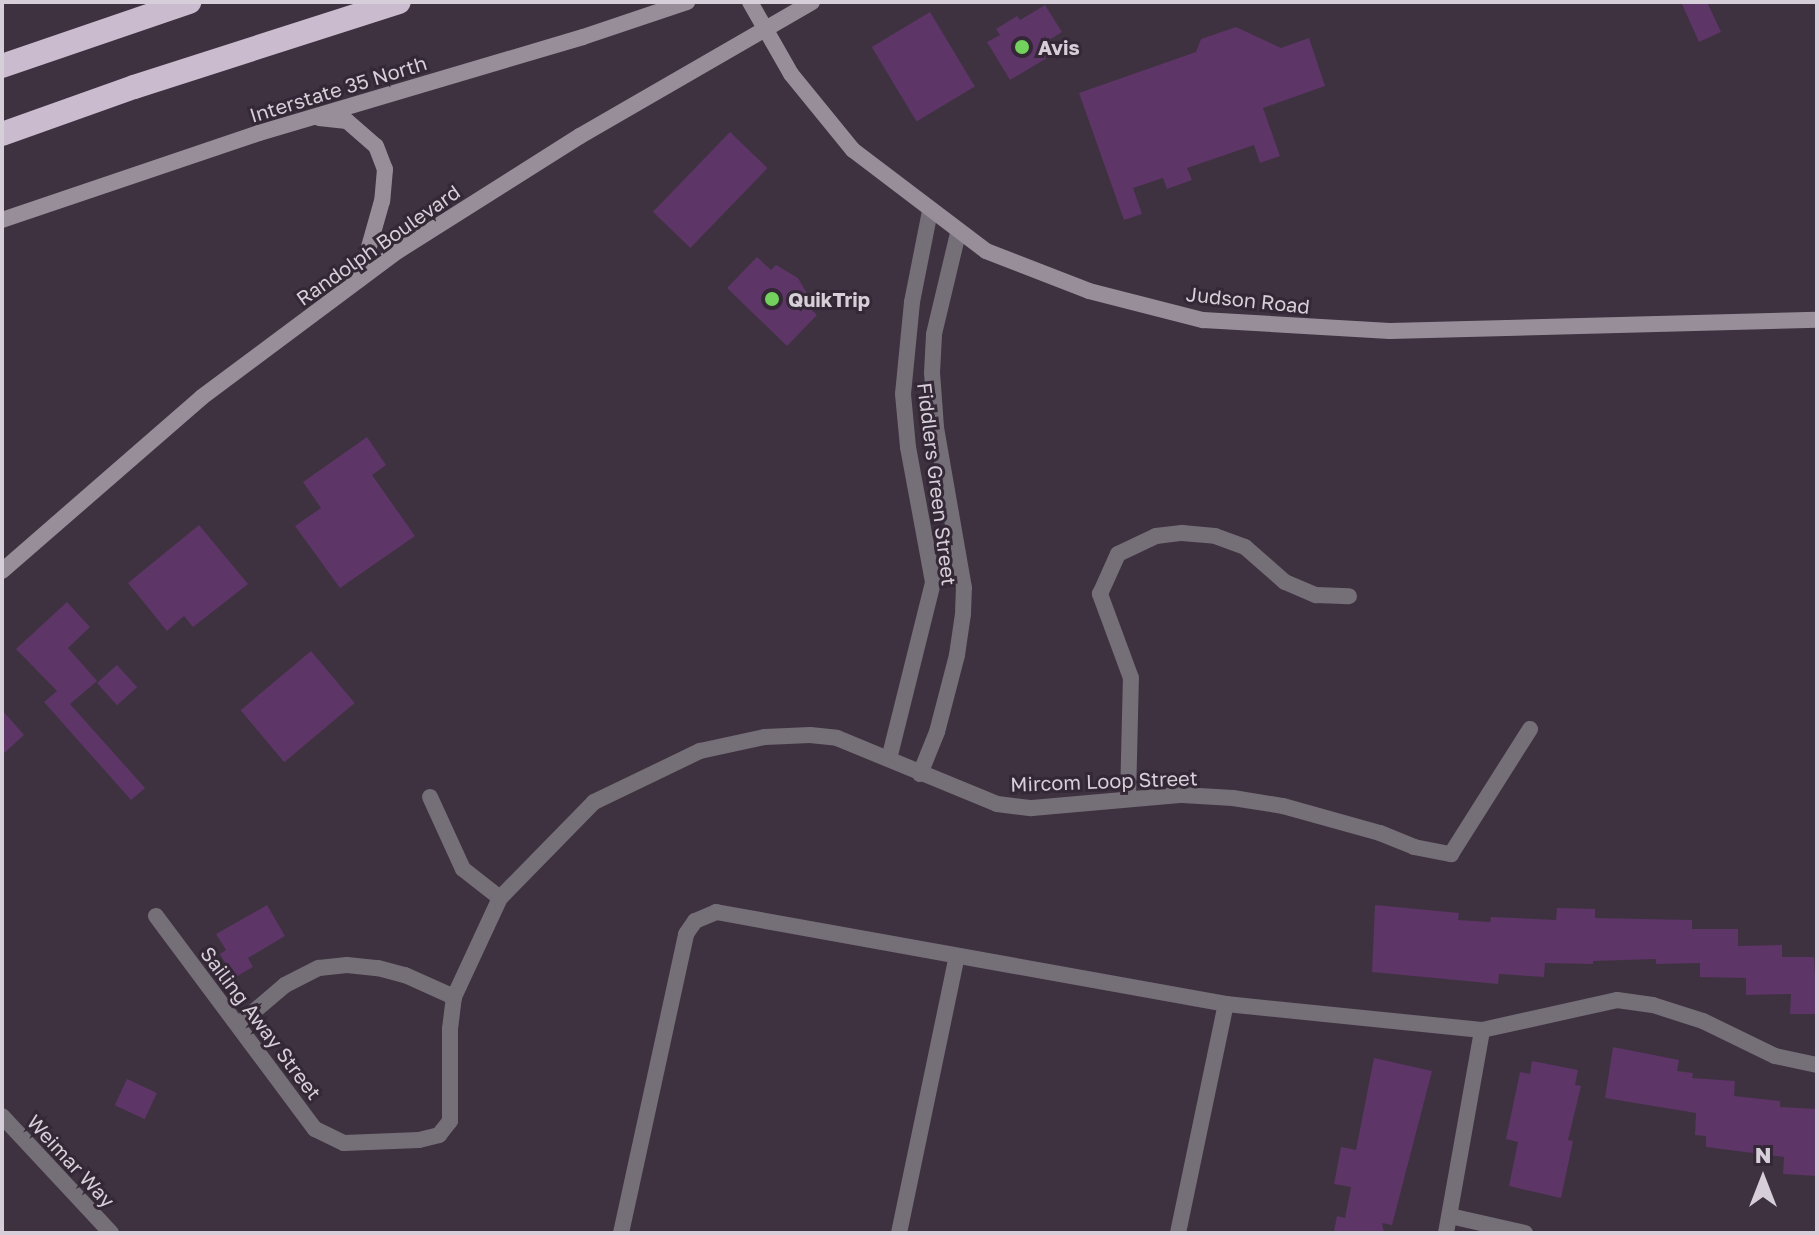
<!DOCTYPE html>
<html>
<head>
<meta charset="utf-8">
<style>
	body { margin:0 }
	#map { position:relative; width:1819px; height:1235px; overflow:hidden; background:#3e3241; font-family:"Golos Text",sans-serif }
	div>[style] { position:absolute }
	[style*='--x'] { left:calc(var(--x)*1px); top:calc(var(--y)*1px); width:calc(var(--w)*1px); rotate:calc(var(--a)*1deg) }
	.building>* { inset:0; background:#5d3566; transform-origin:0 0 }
	.street>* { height:16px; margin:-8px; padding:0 8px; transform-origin:8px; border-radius:8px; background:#756f77 }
	.secondary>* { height:16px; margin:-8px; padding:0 8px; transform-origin:8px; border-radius:8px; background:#988e9a }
	.highway>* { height:24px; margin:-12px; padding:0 12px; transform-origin:12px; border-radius:12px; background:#cbbbce }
	.dots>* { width:22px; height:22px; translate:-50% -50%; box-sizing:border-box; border:4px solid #342837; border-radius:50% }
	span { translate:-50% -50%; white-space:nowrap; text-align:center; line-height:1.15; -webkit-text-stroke:6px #342837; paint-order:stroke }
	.poi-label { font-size:20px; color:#d6ced8; font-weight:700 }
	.left { translate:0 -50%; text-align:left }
	.street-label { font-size:20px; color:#d6ced8 }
	.frame { position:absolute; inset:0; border:4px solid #d6ced8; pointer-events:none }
	.north { position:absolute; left:1723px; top:1139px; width:80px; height:80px; -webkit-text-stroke:6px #342837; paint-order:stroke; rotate:0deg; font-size:22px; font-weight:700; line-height:32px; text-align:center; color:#d6ced8 }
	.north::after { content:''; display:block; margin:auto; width:28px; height:36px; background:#d6ced8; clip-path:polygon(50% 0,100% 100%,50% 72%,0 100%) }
</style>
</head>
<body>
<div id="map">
	<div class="building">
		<i style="clip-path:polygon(1681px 2px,1707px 2px,1721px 32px,1699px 42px)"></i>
		<i style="clip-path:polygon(1045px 5px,1062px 32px,1049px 40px,1057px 52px,1010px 80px,987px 42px,1000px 35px,996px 29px,1017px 16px,1020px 20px)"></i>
		<i style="left:930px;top:12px;width:87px;height:68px;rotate:59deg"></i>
		<i style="clip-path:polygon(1236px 27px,1281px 48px,1309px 38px,1325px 86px,1263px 108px,1280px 156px,1260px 163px,1254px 145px,1187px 168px,1192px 180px,1167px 189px,1163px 178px,1133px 188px,1142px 214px,1124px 220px,1079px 93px,1196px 52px,1201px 39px)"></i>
		<i style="left:730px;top:132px;width:52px;height:111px;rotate:44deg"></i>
		<i style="clip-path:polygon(757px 257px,771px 270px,776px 265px,798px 278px,809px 297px,803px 302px,817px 315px,787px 346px,727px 288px)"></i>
		<i style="clip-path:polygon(367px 437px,386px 465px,372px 475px,415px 536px,340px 588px,295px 526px,321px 508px,303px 482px)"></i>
		<i style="clip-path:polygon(199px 525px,248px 584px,193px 627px,184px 616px,167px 631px,128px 583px)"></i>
		<i style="clip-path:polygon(67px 602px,90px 627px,68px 648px,97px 681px,70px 704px,145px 788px,131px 800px,44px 702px,57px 691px,16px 649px)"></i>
		<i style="left:311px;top:651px;width:68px;height:92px;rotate:50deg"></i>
		<i style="left:117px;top:665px;width:30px;height:27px;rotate:48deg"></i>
		<i style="clip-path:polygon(2px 710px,24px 735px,2px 755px)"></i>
		<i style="clip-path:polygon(267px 905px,285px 936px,248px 958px,253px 967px,234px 978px,220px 954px,226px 950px,216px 934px)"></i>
		<i style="clip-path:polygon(1375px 905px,1459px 913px,1458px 920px,1490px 922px,1491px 917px,1556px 920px,1557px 908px,1595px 909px,1595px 918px,1692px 920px,1692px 929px,1738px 929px,1738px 946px,1782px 945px,1782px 957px,1814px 957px,1817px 1014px,1790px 1014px,1791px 994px,1746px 995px,1746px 978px,1700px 977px,1700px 963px,1656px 964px,1656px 959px,1593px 961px,1593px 964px,1545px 963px,1544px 977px,1499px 974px,1498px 984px,1372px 972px)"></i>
		<i style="clip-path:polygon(1613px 1047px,1679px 1060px,1677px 1071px,1693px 1073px,1692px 1078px,1735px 1081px,1734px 1096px,1780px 1101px,1780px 1107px,1817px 1109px,1817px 1176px,1783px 1174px,1784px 1157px,1706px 1147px,1706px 1136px,1695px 1135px,1696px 1113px,1605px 1098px)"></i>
		<i style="clip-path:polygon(1374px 1058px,1432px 1071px,1392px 1225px,1382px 1223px,1384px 1233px,1342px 1233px,1334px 1231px,1337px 1216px,1345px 1218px,1351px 1187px,1334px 1184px,1341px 1147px,1356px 1150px)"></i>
		<i style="clip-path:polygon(1532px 1061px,1578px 1070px,1575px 1085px,1581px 1086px,1568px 1140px,1573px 1141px,1561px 1198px,1509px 1186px,1518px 1142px,1506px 1139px,1520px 1072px,1530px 1074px)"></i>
		<i style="left:127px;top:1079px;width:33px;height:29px;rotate:25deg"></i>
	</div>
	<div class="street">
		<i style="--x:889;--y:759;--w:182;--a:-76"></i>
		<i style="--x:933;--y:582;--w:137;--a:-100.5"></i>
		<i style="--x:908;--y:447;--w:53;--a:-95.4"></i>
		<i style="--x:903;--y:394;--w:92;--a:-84.4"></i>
		<i style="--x:912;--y:302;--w:93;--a:-78.8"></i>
		<i style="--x:920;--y:774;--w:45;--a:-68"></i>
		<i style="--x:937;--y:732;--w:80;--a:-75.4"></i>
		<i style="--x:957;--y:655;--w:41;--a:-81.7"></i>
		<i style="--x:963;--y:614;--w:26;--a:-88"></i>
		<i style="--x:964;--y:588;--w:163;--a:-99.9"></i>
		<i style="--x:936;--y:427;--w:54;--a:-94.2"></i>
		<i style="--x:932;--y:373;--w:39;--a:-87"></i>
		<i style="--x:934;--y:334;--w:104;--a:-76.6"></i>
		<i style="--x:430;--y:797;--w:79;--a:65.4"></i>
		<i style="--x:463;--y:869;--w:47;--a:38.1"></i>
		<i style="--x:1128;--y:798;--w:120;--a:-88.6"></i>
		<i style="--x:1131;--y:678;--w:90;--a:-110.3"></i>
		<i style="--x:1100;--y:594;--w:44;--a:-65.8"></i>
		<i style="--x:1118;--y:554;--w:42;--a:-25.3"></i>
		<i style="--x:1156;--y:536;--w:26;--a:-7"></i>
		<i style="--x:1182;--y:533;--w:33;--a:5"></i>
		<i style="--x:1215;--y:536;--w:32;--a:20"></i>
		<i style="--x:1245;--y:547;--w:53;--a:41.2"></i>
		<i style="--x:1285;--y:582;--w:34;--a:23"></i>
		<i style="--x:1316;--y:595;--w:33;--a:2"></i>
		<i style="--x:156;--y:916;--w:266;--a:53.3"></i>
		<i style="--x:315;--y:1129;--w:32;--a:26"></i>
		<i style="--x:344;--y:1143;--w:75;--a:-2.3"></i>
		<i style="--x:419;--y:1140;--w:21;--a:-14"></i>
		<i style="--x:439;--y:1135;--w:18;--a:-52"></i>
		<i style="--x:450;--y:1121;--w:92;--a:-90"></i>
		<i style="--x:450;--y:1029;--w:32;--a:-83"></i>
		<i style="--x:454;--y:997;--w:109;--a:-65.1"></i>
		<i style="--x:500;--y:898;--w:134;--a:-45.6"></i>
		<i style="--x:594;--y:802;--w:118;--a:-25.7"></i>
		<i style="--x:700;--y:751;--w:66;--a:-12.2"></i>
		<i style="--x:765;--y:737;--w:45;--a:-2.5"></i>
		<i style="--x:810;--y:735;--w:27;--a:6"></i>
		<i style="--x:837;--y:738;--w:173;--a:22.4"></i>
		<i style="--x:997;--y:804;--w:35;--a:7"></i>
		<i style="--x:1032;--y:808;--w:151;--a:-5"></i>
		<i style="--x:1182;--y:795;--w:51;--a:3.4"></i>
		<i style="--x:1233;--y:798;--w:51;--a:9.1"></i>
		<i style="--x:1283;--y:806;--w:101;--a:15.6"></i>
		<i style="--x:1380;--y:833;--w:37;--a:22"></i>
		<i style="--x:1414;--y:847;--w:38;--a:11"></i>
		<i style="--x:1451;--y:854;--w:148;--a:-57.7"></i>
		<i style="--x:238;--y:1025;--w:62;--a:-40.4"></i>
		<i style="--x:285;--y:985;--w:38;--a:-27"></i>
		<i style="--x:319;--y:968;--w:28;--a:-6"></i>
		<i style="--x:347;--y:965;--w:31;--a:6"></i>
		<i style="--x:378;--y:968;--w:28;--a:15"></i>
		<i style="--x:405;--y:975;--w:54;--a:24.2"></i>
		<i style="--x:2;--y:1116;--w:160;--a:47"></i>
		<i style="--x:1450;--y:1216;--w:77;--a:12.8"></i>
		<i style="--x:621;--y:1233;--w:306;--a:-77.7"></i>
		<i style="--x:686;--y:934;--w:16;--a:-55"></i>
		<i style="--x:695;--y:921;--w:23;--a:-23"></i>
		<i style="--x:716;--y:912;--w:518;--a:10.23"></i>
		<i style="--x:1226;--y:1004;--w:257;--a:5.8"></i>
		<i style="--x:1482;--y:1030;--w:138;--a:-12.5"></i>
		<i style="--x:1617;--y:1000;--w:36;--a:8"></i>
		<i style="--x:1653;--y:1005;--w:52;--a:17.7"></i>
		<i style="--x:1703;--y:1021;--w:80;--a:25.9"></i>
		<i style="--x:1775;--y:1056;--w:43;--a:12.1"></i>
		<i style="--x:899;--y:1233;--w:283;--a:-78.2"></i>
		<i style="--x:1178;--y:1233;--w:234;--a:-78.2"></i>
		<i style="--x:1446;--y:1233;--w:206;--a:-79.9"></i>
	</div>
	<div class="secondary">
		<i style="--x:750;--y:2;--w:83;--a:60.3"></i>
		<i style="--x:791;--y:74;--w:98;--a:50.8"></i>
		<i style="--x:853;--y:150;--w:167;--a:37.2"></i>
		<i style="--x:986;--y:251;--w:110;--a:21.2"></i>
		<i style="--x:1089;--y:291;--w:118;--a:14.3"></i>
		<i style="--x:1203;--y:320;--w:187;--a:3.4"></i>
		<i style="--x:1390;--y:331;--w:427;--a:-1.5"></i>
		<i style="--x:319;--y:118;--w:28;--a:6"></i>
		<i style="--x:347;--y:121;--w:38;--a:41"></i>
		<i style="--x:376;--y:146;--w:25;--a:69"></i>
		<i style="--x:385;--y:169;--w:32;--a:95"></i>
		<i style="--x:382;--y:201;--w:81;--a:105.8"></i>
		<i style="--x:2;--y:220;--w:271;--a:-18.7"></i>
		<i style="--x:259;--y:133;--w:338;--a:-16.5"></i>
		<i style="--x:583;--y:37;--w:110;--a:-18.6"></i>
		<i style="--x:2;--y:571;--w:265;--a:-41"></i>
		<i style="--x:202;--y:397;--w:244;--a:-36.7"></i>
		<i style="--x:398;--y:251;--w:215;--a:-32.3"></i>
		<i style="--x:580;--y:136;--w:268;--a:-30"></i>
	</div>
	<div class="highway">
		<i style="--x:2;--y:66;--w:198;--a:-18.9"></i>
		<i style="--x:2;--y:134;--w:140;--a:-19.6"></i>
		<i style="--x:134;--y:87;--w:278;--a:-17.8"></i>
	</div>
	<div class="dots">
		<i style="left:1022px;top:47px;background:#73d25d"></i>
		<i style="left:772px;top:299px;background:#73d25d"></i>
	</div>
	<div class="poi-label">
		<span class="left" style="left:1038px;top:47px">Avis</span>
		<span class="left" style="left:788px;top:299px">QuikTrip</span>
	</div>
	<div class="street-label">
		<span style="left:338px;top:89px;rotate:-17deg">Interstate 35 North</span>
		<span style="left:378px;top:245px;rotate:-35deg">Randolph Boulevard</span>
		<span style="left:1248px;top:300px;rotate:6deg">Judson Road</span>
		<span style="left:937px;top:484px;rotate:83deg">Fiddlers Green Street</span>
		<span style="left:1104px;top:781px;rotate:-2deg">Mircom Loop Street</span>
		<span style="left:261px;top:1023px;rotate:53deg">Sailing Away Street</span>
		<span style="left:71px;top:1161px;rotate:47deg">Weimar Way</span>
	</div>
	<div class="frame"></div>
	<div class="north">N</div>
</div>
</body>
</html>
